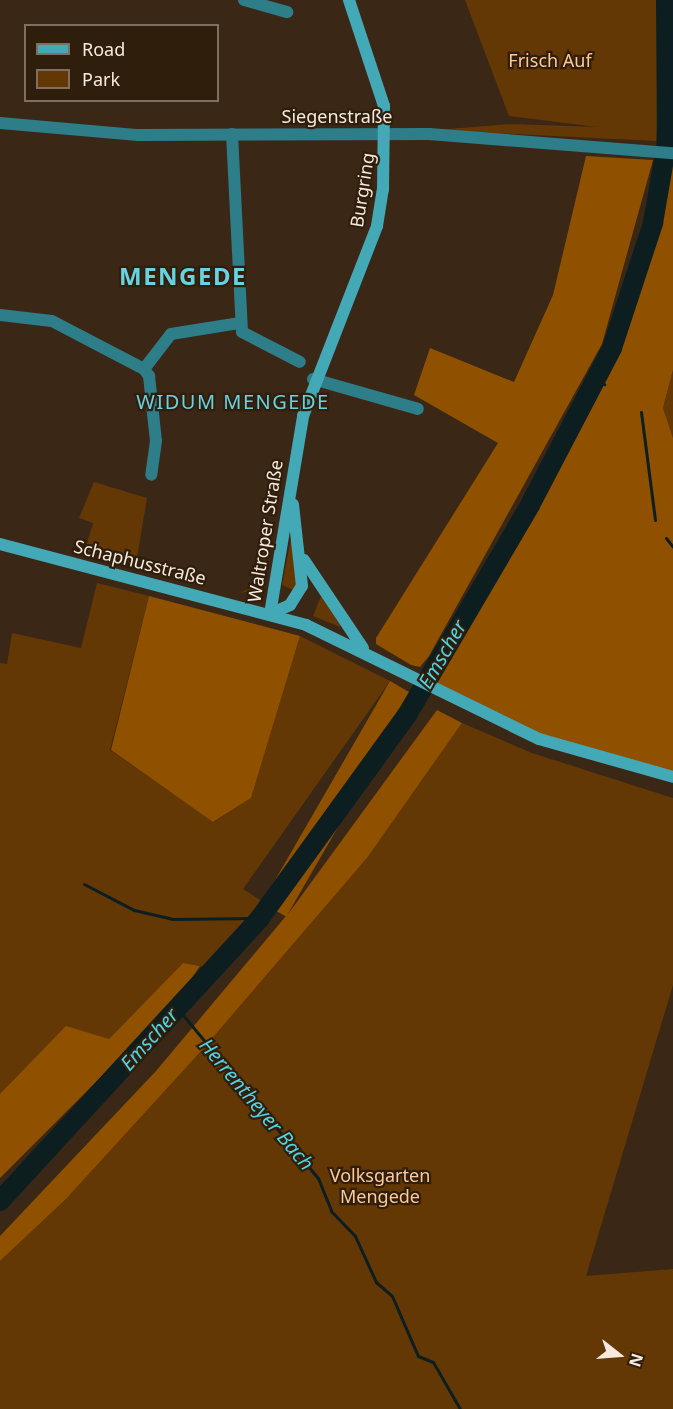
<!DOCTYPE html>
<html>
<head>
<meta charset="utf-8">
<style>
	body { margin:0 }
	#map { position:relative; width:673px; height:1409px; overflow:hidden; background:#3b2716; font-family:"Noto Sans",sans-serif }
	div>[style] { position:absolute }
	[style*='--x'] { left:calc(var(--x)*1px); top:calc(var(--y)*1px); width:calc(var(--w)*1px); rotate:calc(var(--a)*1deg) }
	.green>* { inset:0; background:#633805 }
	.forest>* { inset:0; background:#8f5100; transform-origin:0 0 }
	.stream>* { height:3px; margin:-1.5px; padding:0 1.5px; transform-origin:1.5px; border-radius:1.5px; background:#0d1e21 }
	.river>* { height:20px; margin:-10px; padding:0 10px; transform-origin:10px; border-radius:10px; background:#0d1e21 }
	.street>* { height:12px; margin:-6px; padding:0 6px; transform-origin:6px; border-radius:6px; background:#2d7e89 }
	.secondary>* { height:12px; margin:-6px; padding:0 6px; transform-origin:6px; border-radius:6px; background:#43a9b6 }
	span { translate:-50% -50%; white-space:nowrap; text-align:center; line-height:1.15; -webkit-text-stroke:4.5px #301e0c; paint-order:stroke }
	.park-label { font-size:18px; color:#fec999 }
	.street-label { font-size:18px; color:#f6e9de }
	.neighbourhood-label { font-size:20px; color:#67d2e0; letter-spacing:1.5px }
	.water-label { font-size:20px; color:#50d4e5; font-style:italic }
	.district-label { font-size:24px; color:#67d2e0; font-weight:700; letter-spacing:1.5px }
	.legend { position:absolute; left:24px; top:24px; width:195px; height:78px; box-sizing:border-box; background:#301e0c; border:2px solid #7f6f60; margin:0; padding:8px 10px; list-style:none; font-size:18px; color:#f6e9de }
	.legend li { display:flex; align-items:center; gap:12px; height:30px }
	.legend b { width:30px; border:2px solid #7f6f60 }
	.north { position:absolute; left:589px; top:1325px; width:60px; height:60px; -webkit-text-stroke:4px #301e0c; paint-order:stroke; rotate:107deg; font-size:16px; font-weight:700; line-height:24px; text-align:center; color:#f6e9de }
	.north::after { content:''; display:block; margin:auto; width:21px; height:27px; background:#f6e9de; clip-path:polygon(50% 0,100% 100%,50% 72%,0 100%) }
</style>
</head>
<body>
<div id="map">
	<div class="green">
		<i style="clip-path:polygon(465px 0,664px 0,656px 141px,435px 130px,510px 124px,597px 127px,509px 116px)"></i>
		<i style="clip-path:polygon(673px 370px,673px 438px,663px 408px)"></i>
		<i style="clip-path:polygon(94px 482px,147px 498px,136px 564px,85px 550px,93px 523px,79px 518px)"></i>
		<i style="clip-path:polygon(271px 529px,262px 580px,255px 590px,240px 593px,252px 587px)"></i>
		<i style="clip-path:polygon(291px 538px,299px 569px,295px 591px,282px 585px)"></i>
		<i style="clip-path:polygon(97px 583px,149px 596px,110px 750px,214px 822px,251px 798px,300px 636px,390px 681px,243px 889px,265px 903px,211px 968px,183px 963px,109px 1039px,0 1094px,0 663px,7px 664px,12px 633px,81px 648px)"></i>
		<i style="clip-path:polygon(321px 596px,340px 625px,340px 627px,313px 616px)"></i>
		<i style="clip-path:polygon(462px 723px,532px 753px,673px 798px,673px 985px,586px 1276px,673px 1269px,673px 1409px,0 1409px,0 1261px,66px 1199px,203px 1049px,367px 858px)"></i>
	</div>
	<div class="forest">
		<i style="clip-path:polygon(666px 0,673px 0,673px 370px,663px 408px,673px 438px,673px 777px,566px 748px,425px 684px,578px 418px,631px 302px,653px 223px,667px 142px)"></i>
		<i style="clip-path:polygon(586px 156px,653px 160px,602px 344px,429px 656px,420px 667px,411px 665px,376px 644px,376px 638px,498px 443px,414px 395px,430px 348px,514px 382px,553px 295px)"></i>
		<i style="clip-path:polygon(149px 596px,300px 636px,251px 798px,213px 822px,111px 750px)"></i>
		<i style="left:390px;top:681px;width:28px;height:256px;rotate:30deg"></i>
		<i style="clip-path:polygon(437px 710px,462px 723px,367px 858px,203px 1049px,66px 1199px,0 1261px,0 1236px,156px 1071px,291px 910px)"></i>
		<i style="clip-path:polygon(183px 963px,200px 966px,175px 1003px,0 1178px,0 1094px,66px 1026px,109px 1039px)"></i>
	</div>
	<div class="stream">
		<i style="--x:597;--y:379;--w:9;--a:36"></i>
		<i style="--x:641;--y:412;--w:109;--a:82.6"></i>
		<i style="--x:666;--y:538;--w:11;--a:52"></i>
		<i style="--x:84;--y:884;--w:56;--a:27.5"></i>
		<i style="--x:134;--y:910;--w:39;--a:13"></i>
		<i style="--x:172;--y:919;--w:88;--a:-0.7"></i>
		<i style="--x:178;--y:1009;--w:219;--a:50.4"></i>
		<i style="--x:318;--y:1178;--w:35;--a:68"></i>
		<i style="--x:331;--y:1211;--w:35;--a:46"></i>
		<i style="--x:355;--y:1236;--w:51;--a:65.5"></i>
		<i style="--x:376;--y:1282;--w:21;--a:41"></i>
		<i style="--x:392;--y:1296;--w:65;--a:66.6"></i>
		<i style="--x:418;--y:1356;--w:16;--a:22"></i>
		<i style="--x:433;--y:1362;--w:54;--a:60.1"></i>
	</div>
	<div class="river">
		<i style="--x:0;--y:1201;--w:384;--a:-47.4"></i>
		<i style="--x:260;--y:918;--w:251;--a:-54.1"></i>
		<i style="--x:407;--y:715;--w:243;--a:-59.6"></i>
		<i style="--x:530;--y:505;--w:177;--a:-62.4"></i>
		<i style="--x:612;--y:348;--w:132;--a:-71.8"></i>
		<i style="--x:653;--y:223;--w:82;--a:-80.2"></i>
		<i style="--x:667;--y:142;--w:142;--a:-90.4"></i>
	</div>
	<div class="street">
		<i style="--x:244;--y:0;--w:45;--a:15.6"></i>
		<i style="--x:0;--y:123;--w:139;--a:5"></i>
		<i style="--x:138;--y:135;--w:291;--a:-0.2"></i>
		<i style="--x:429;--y:134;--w:245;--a:4.5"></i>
		<i style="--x:232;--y:134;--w:198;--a:87.1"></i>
		<i style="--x:242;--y:332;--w:65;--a:27.3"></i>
		<i style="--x:0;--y:315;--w:52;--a:6.6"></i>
		<i style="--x:52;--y:321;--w:104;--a:27.6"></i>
		<i style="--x:144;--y:369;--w:9;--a:54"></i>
		<i style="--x:149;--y:376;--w:65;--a:83.9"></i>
		<i style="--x:156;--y:441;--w:34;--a:98"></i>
		<i style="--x:144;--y:369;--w:44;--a:-52.4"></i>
		<i style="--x:171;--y:334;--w:70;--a:-9.1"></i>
		<i style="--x:313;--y:379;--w:109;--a:15.9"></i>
	</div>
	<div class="secondary">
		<i style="--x:0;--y:544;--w:317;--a:14.8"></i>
		<i style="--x:306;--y:625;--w:259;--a:26.1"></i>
		<i style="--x:539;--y:739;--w:139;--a:15.8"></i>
		<i style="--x:304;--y:560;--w:106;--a:56.2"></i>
		<i style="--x:270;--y:614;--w:201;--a:-80.5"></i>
		<i style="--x:303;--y:416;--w:204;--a:-68.7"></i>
		<i style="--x:377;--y:226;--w:36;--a:-81"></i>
		<i style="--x:383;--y:190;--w:84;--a:-89.3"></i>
		<i style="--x:384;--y:106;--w:112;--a:-108.3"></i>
		<i style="--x:270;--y:614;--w:22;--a:-24"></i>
		<i style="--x:290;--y:605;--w:22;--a:-58"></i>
		<i style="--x:302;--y:586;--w:82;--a:-96.3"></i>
	</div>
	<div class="park-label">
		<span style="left:550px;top:60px">Frisch Auf</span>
		<span style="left:380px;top:1186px">Volksgarten<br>Mengede</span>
	</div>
	<div class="street-label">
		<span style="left:337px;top:116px">Siegenstraße</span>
		<span style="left:362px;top:190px;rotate:-81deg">Burgring</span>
		<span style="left:265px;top:531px;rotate:-81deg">Waltroper Straße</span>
		<span style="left:140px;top:562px;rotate:14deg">Schaphusstraße</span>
	</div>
	<div class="neighbourhood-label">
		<span style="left:233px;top:401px">WIDUM MENGEDE</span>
	</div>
	<div class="water-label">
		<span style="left:442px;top:654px;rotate:-60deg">Emscher</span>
		<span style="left:149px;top:1039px;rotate:-48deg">Emscher</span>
		<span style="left:257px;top:1104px;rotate:50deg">Herrentheyer Bach</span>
	</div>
	<div class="district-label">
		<span style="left:183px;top:276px">MENGEDE</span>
	</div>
	<ul class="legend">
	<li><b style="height:8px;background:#43a9b6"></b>Road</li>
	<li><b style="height:16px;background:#633805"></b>Park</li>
	</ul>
	<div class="north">N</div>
</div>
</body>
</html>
